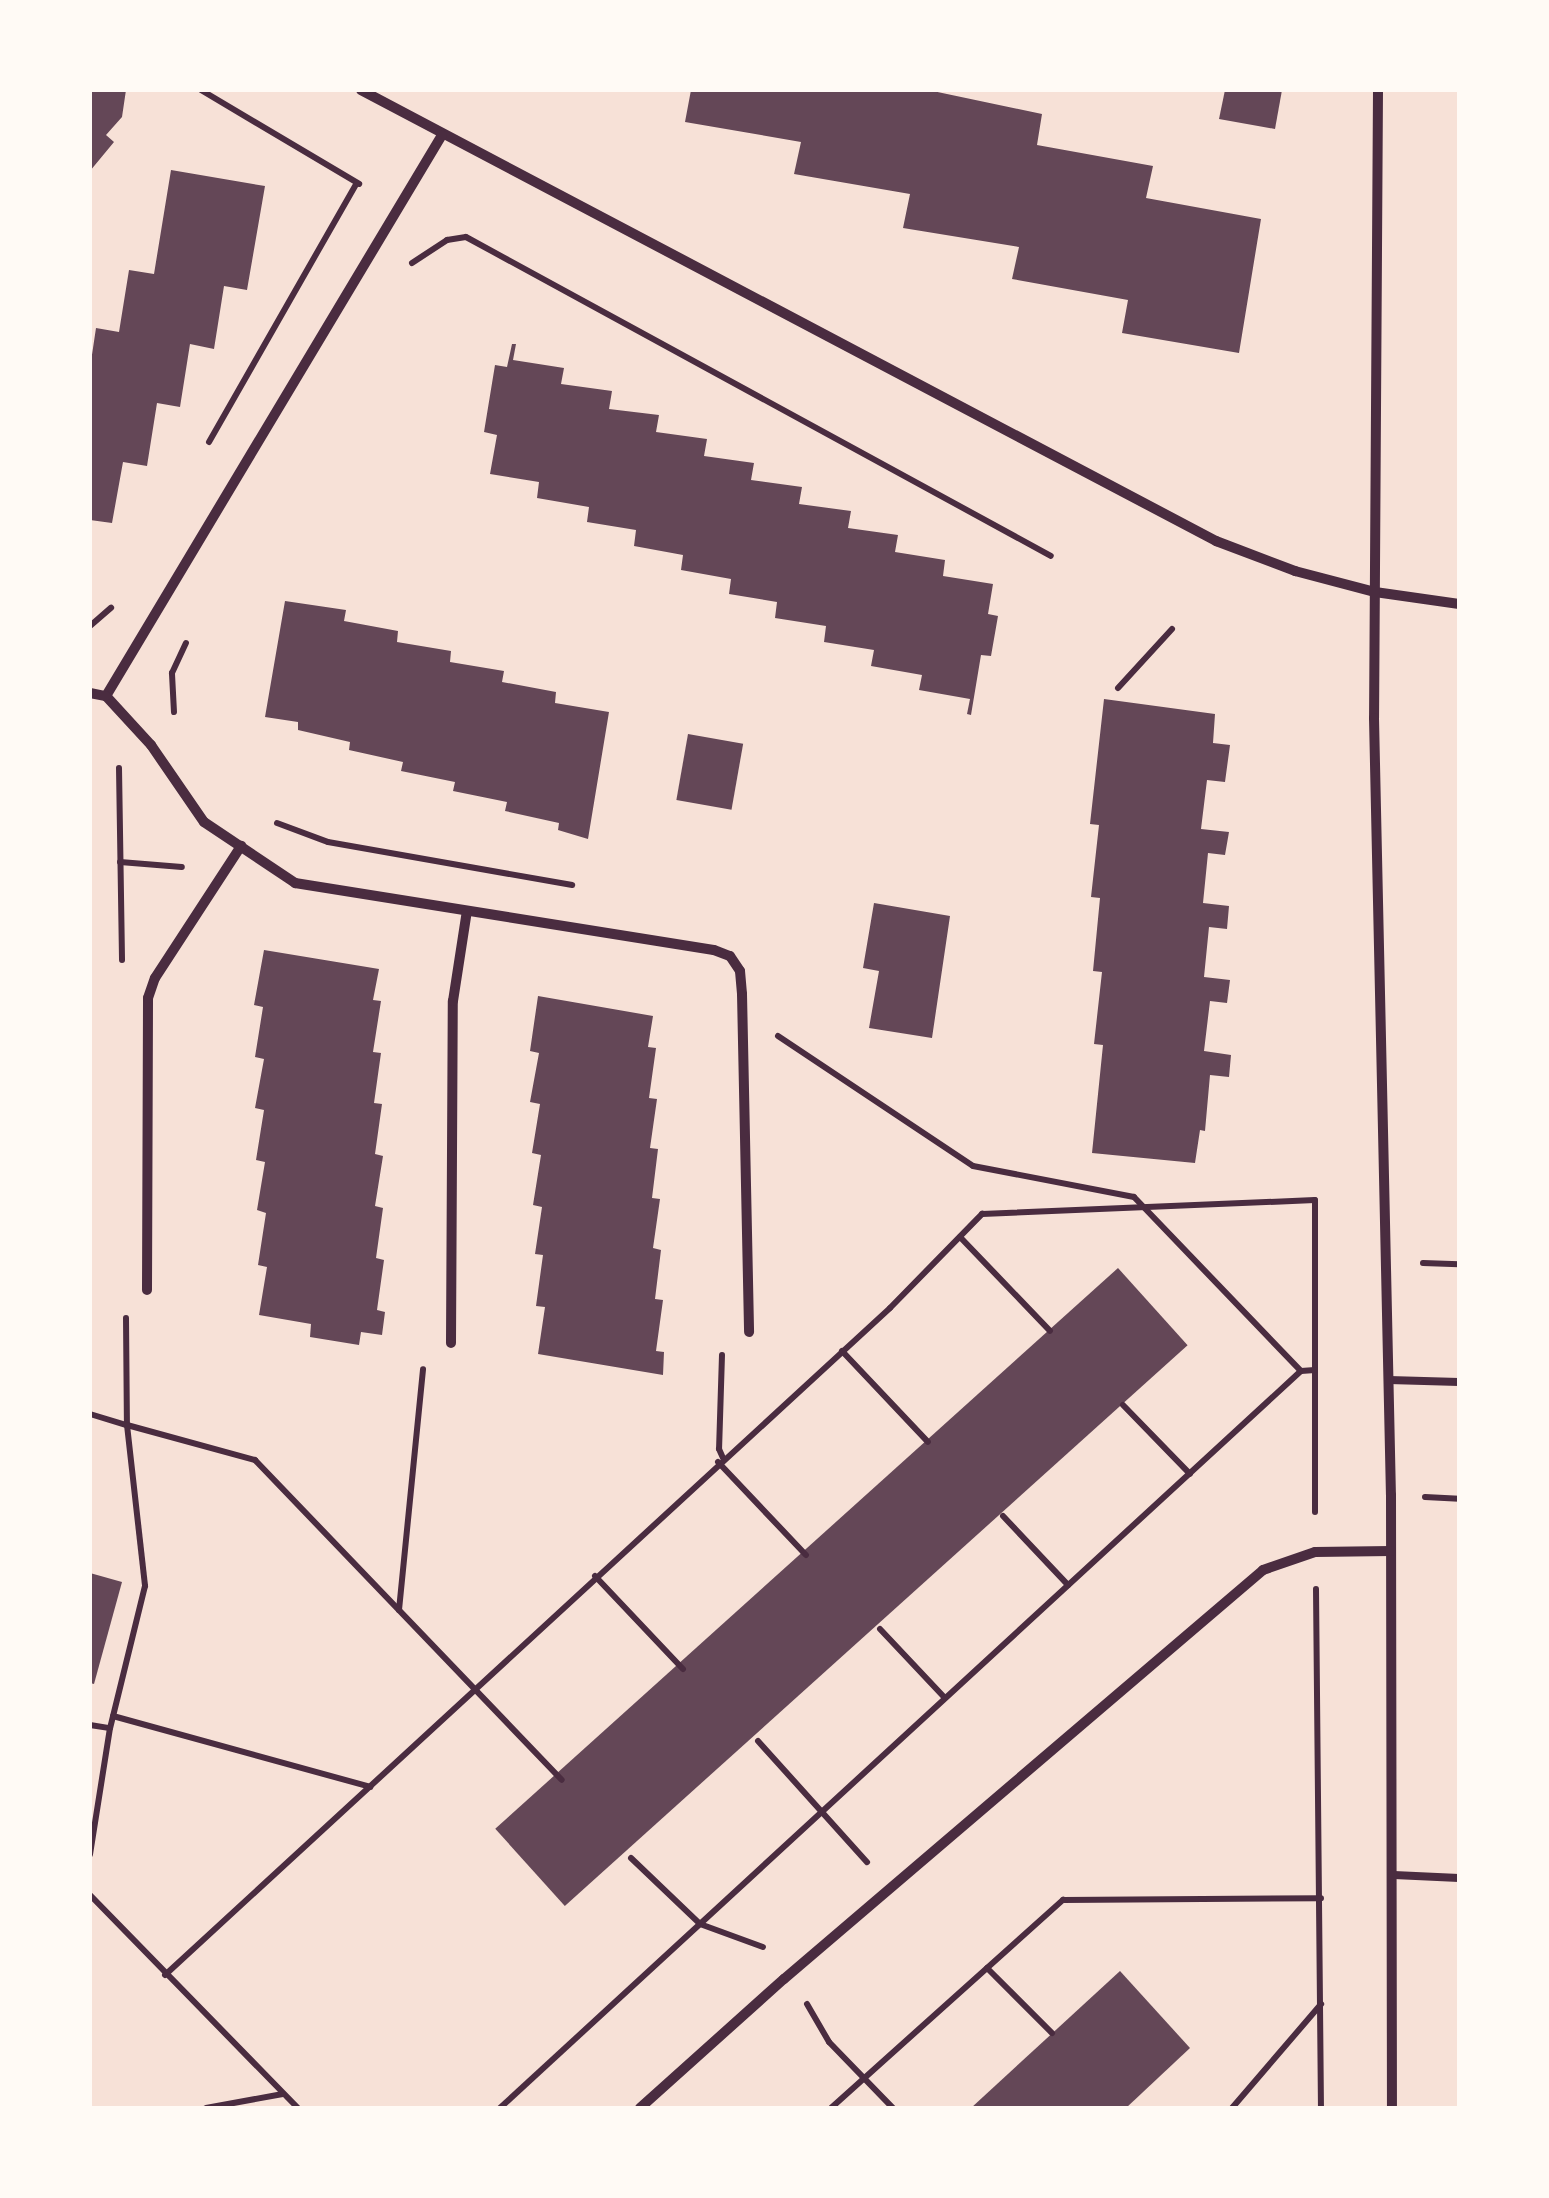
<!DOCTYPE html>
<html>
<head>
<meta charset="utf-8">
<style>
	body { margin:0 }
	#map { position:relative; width:1549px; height:2198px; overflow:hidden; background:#f7e1d7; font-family:"Public Sans",sans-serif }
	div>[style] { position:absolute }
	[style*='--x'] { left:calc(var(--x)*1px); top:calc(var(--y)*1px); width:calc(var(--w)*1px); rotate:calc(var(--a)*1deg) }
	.building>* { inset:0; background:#644757; transform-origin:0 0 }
	.path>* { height:6px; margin:-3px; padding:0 3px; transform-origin:3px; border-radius:3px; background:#4a2c40 }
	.service>* { height:8px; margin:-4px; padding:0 4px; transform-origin:4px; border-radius:4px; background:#4a2c40 }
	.minor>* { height:10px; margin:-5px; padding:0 5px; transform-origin:5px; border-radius:5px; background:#4a2c40 }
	span { translate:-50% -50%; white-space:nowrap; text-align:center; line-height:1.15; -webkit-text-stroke:9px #fffaf5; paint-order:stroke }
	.frame { position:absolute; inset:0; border:92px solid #fffaf5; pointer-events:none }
</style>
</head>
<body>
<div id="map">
	<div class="building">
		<i style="clip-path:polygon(90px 90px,126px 90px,122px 117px,106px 135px,114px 142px,90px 171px)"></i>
		<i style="clip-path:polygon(691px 90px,928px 90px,1042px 114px,1037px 145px,1153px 166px,1146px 198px,1261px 219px,1239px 353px,1122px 333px,1128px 300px,1012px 279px,1019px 247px,903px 228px,910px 194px,794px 174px,801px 142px,685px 122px)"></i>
		<i style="clip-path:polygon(1225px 90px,1282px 90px,1275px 129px,1219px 119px)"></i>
		<i style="clip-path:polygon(171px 170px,265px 186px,247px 290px,224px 286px,214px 349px,190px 344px,180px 407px,157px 403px,147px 466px,123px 462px,112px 523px,90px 520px,90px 368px,96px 328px,119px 332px,129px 270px,154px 274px)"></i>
		<i style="clip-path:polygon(512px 344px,516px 344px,513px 360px,564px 368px,561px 384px,612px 391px,609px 409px,659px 415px,656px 432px,707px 439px,704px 456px,754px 463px,751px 480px,802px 487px,799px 504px,851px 511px,848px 528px,898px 535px,895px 552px,945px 560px,943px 576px,993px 584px,988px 614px,998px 616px,991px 656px,981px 655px,971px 715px,967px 714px,970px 699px,919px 690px,922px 675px,871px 666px,874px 650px,824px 642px,826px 626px,775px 618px,777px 602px,729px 594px,731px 579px,681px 570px,683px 555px,634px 546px,636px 530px,587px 522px,589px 507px,537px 498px,539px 482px,490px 474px,497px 435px,484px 432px,495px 365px,507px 367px)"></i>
		<i style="clip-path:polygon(285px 601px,346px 610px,344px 621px,398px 631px,397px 642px,451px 651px,450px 662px,504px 671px,502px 682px,556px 692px,555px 703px,609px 712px,588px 839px,558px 830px,559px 823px,505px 811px,507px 802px,453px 791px,455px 782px,401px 771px,403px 762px,349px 750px,350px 742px,298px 730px,298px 722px,265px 717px)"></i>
		<i style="clip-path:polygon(1104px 699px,1215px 714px,1213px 743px,1230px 745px,1225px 782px,1207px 780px,1201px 829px,1229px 832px,1225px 855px,1208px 853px,1203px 903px,1229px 906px,1227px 929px,1209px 927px,1204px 977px,1230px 980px,1227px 1003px,1210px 1001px,1204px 1051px,1231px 1055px,1229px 1077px,1210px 1075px,1205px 1131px,1200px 1130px,1195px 1163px,1092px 1153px,1103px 1045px,1094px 1044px,1102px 972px,1093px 971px,1100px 898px,1091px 897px,1099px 825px,1090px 824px)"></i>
		<i style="left:688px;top:734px;width:56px;height:67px;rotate:10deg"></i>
		<i style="clip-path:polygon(874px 903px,950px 916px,932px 1038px,869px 1028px,879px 971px,863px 968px)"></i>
		<i style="clip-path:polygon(264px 950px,379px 969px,373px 1000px,381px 1001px,373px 1052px,381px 1053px,374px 1103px,382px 1104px,375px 1154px,383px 1156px,375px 1206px,383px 1208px,376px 1258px,384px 1260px,377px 1310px,385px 1312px,382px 1335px,361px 1332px,359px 1345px,310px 1337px,311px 1324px,259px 1315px,267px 1267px,258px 1265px,266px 1213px,257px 1210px,265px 1162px,256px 1160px,264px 1110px,255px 1108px,264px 1059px,255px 1057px,263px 1007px,254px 1005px)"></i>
		<i style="clip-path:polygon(538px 996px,653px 1016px,648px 1047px,656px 1048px,649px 1098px,657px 1099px,650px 1148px,658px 1149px,652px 1198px,660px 1199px,653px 1248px,661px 1250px,655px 1299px,663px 1300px,656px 1351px,664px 1352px,663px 1375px,538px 1354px,545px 1307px,536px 1306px,543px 1255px,535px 1254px,542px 1207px,533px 1205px,541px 1155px,532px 1153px,540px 1104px,530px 1102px,539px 1053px,530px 1051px)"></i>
		<i style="left:1118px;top:1268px;width:104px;height:838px;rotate:48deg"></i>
		<i style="clip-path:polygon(90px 1573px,122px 1582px,94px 1684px,90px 1683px)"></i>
		<i style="clip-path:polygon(1120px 1971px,1190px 2048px,1126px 2108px,971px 2108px)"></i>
	</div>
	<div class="path">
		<i style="--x:201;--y:90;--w:184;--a:30.7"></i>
		<i style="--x:412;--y:263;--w:42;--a:-33.3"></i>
		<i style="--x:447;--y:240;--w:19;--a:-9"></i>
		<i style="--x:466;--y:237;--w:666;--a:28.6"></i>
		<i style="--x:209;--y:442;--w:298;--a:-60.3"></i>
		<i style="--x:90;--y:626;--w:28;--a:-41"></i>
		<i style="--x:1118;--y:688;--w:80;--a:-47.5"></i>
		<i style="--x:174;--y:712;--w:39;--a:-93"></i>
		<i style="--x:172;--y:673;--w:33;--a:-65"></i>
		<i style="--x:119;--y:768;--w:192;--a:89.1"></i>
		<i style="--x:277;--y:823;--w:54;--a:20.4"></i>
		<i style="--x:328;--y:842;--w:248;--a:10"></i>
		<i style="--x:120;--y:862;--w:62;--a:4.6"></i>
		<i style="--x:778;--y:1036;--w:234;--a:33.7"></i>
		<i style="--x:973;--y:1166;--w:164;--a:10.9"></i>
		<i style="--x:1134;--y:1197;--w:241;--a:46.2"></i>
		<i style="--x:960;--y:1237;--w:130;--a:46.2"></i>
		<i style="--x:1423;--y:1263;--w:36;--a:2"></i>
		<i style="--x:126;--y:1318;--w:107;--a:89.5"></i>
		<i style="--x:127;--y:1425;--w:133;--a:15.3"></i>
		<i style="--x:255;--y:1460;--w:443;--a:46.2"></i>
		<i style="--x:842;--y:1351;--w:125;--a:46.6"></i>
		<i style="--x:722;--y:1355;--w:94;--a:91.8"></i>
		<i style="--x:719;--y:1449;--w:10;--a:66"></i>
		<i style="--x:1123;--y:1405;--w:96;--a:45.8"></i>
		<i style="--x:90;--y:1414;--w:39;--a:17"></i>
		<i style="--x:127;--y:1425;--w:162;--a:83.6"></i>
		<i style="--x:145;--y:1586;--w:146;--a:103.8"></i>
		<i style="--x:718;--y:1462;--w:128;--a:46.6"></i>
		<i style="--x:1425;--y:1497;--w:34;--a:3"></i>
		<i style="--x:1003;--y:1516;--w:95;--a:46.7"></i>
		<i style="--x:595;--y:1576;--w:128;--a:46.6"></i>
		<i style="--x:1316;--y:1589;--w:519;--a:89.45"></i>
		<i style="--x:399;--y:1610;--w:242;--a:-84.3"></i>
		<i style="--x:880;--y:1629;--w:93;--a:46.7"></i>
		<i style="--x:113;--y:1716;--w:267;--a:15.4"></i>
		<i style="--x:90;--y:1725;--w:20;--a:9"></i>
		<i style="--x:110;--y:1728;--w:128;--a:99"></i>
		<i style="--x:758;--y:1741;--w:163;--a:48"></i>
		<i style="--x:631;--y:1858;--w:95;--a:43.7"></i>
		<i style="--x:700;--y:1924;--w:67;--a:20.1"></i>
		<i style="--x:90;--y:1895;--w:298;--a:45.7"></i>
		<i style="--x:987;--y:1968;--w:92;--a:45"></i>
		<i style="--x:165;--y:1975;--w:985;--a:-42.61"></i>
		<i style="--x:890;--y:1308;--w:132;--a:-45.6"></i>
		<i style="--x:982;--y:1214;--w:333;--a:-2.4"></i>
		<i style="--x:1315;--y:1200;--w:312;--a:90"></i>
		<i style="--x:807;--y:2004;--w:44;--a:59.9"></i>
		<i style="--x:829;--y:2042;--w:92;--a:45.9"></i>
		<i style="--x:206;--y:2108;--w:78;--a:-10.3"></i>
		<i style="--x:500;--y:2108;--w:1088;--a:-42.62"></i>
		<i style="--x:1301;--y:1371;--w:14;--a:-4"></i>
		<i style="--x:831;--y:2108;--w:312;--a:-41.9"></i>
		<i style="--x:1063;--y:1900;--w:258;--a:-0.4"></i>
		<i style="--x:1232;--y:2108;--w:137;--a:-49.4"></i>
	</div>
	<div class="service">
		<i style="--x:1389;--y:1380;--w:70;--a:1.6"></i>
		<i style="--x:1394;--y:1875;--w:65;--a:2.6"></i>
	</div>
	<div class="minor">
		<i style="--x:361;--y:90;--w:967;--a:27.81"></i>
		<i style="--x:1216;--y:541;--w:85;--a:20.8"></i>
		<i style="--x:1295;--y:571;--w:83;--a:14.7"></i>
		<i style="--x:1375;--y:592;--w:85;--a:8.1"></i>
		<i style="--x:1378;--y:90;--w:628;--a:90.36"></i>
		<i style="--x:1374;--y:718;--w:777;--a:88.75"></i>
		<i style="--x:1391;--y:1495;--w:613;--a:89.91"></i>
		<i style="--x:442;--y:135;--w:654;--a:120.92"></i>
		<i style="--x:106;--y:696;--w:67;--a:47.4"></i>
		<i style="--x:151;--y:745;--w:93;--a:55.5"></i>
		<i style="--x:204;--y:822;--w:110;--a:33.8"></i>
		<i style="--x:295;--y:883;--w:424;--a:9.1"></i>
		<i style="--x:714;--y:950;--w:17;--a:21"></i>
		<i style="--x:730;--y:956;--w:18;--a:56"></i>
		<i style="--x:740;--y:971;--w:23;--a:85"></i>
		<i style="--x:742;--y:994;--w:338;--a:88.8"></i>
		<i style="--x:90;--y:693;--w:16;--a:11"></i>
		<i style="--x:147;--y:1290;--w:292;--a:-89.8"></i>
		<i style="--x:148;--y:998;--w:21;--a:-71"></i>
		<i style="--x:155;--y:978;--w:158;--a:-56.9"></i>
		<i style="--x:451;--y:1343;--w:342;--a:-89.7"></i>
		<i style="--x:453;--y:1001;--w:91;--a:-81.2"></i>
		<i style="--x:640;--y:2108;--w:193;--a:-41.9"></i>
		<i style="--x:784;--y:1979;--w:630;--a:-40.49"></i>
		<i style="--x:1263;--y:1570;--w:55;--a:-19.1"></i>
		<i style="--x:1315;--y:1552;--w:76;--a:-0.8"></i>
	</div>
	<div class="frame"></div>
</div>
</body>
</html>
